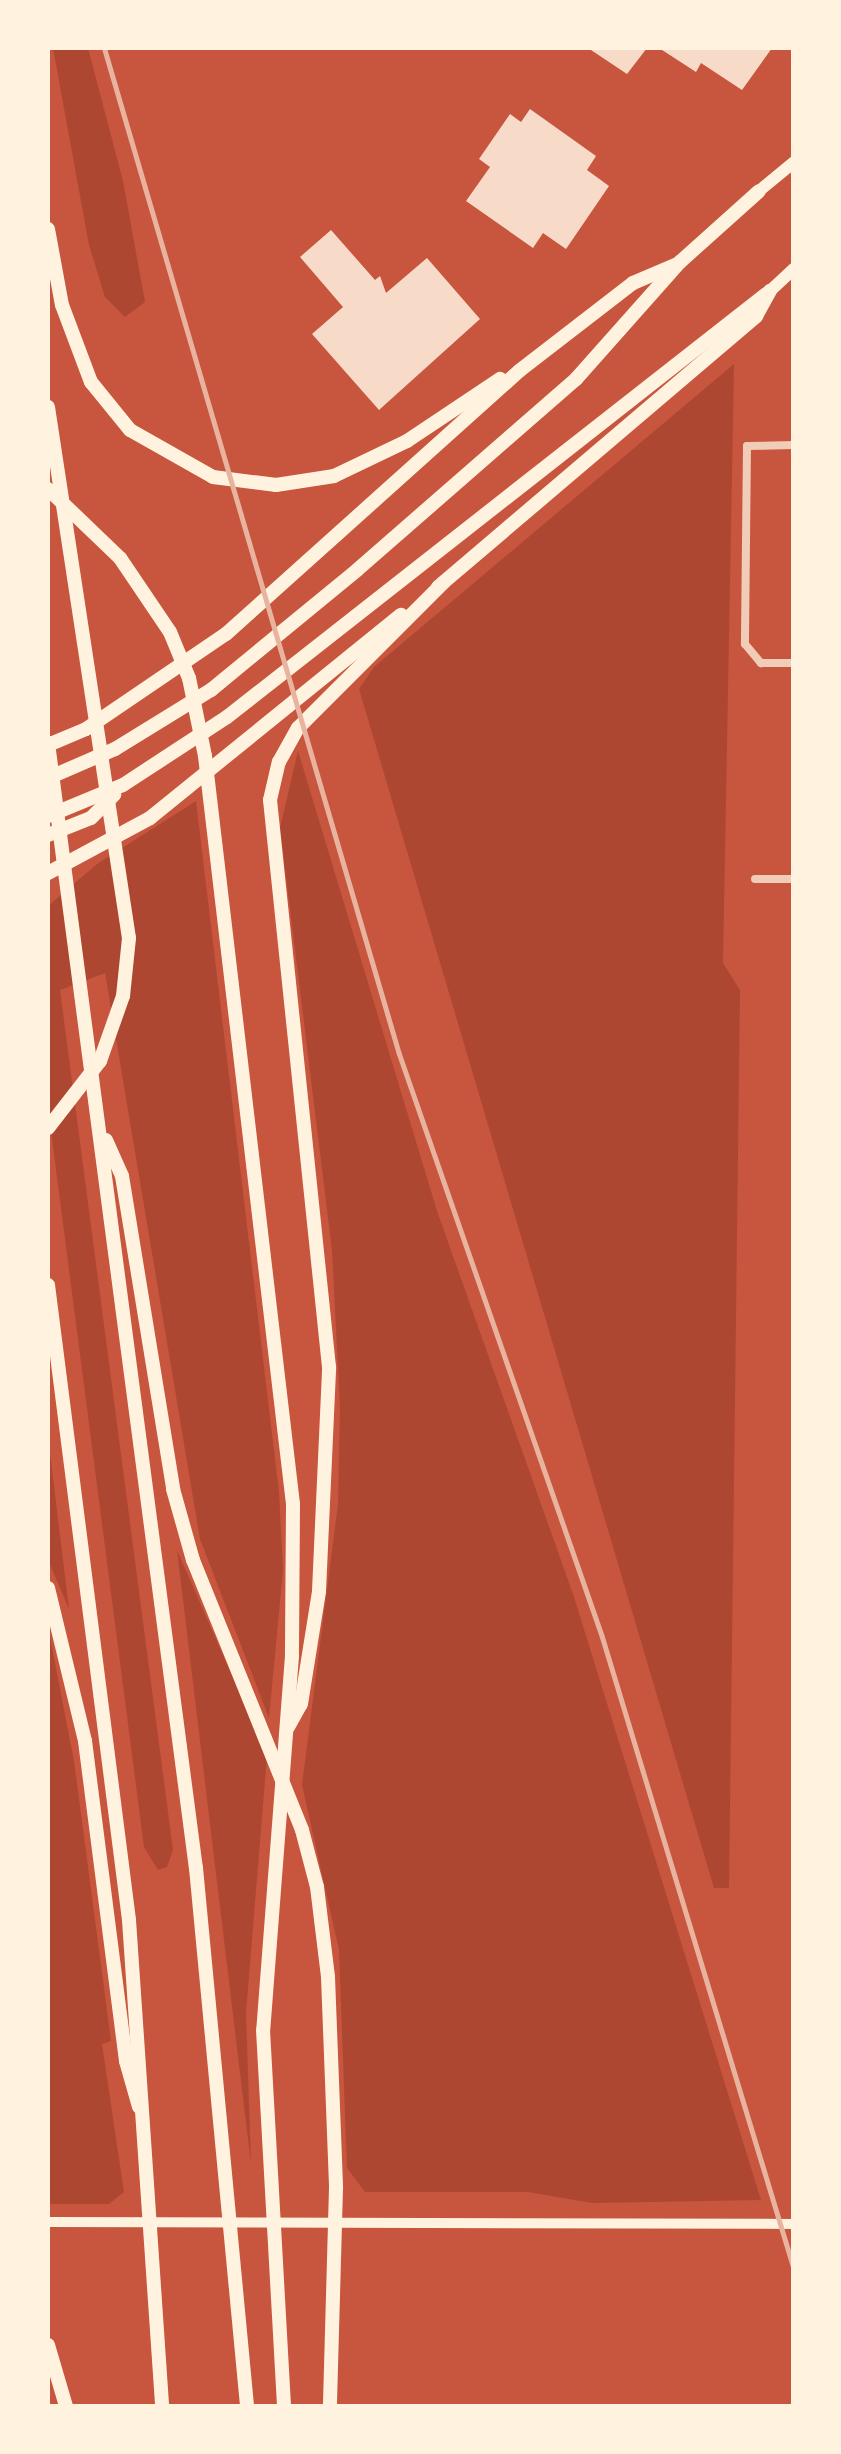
<!DOCTYPE html>
<html>
<head>
<meta charset="utf-8">
<style>
	body { margin:0 }
	#map { position:relative; width:841px; height:2454px; overflow:hidden; background:#c8553d; font-family:"Source Serif 4",serif }
	div>[style] { position:absolute }
	[style*='--x'] { left:calc(var(--x)*1px); top:calc(var(--y)*1px); width:calc(var(--w)*1px); rotate:calc(var(--a)*1deg) }
	.green>* { inset:0; background:#ae4732 }
	.building>* { inset:0; background:#f7dbc8 }
	.minor>* { height:8px; margin:-4px; padding:0 4px; transform-origin:4px; border-radius:4px; background:#f1ccb7 }
	.secondary>* { height:10px; margin:-5px; padding:0 5px; transform-origin:5px; border-radius:5px; background:#fff3e0 }
	.trunk>* { height:12px; margin:-6px; padding:0 6px; transform-origin:6px; border-radius:6px; background:#fff3e0 }
	.motorway>* { height:14px; margin:-7px; padding:0 7px; transform-origin:7px; border-radius:7px; background:#fff3e0 }
	.rail>* { height:5px; margin:-2.5px; padding:0 2.5px; transform-origin:2.5px; border-radius:2.5px; background:#e9b49f }
	span { translate:-50% -50%; white-space:nowrap; text-align:center; line-height:1.15; -webkit-text-stroke:10px #fff3e0; paint-order:stroke }
	.frame { position:absolute; inset:0; border:50px solid #fff3e0; pointer-events:none }
</style>
</head>
<body>
<div id="map">
	<div class="green">
		<i style="clip-path:polygon(53px 48px,88px 48px,123px 181px,145px 302px,125px 317px,105px 297px,89px 245px)"></i>
		<i style="clip-path:polygon(734px 364px,723px 963px,740px 990px,729px 1888px,714px 1888px,359px 689px,374px 667px)"></i>
		<i style="clip-path:polygon(298px 751px,437px 1211px,574px 1597px,761px 2200px,592px 2203px,528px 2192px,365px 2192px,347px 2168px,339px 1950px,302px 1785px,338px 1504px,340px 1408px,332px 1250px,280px 828px)"></i>
		<i style="clip-path:polygon(196px 801px,279px 1492px,283px 1570px,269px 1718px,200px 1539px,105px 973px,60px 990px,173px 1850px,167px 1867px,158px 1870px,144px 1847px,48px 1108px,48px 906px,97px 864px)"></i>
		<i style="clip-path:polygon(48px 1437px,69px 1609px,48px 1560px)"></i>
		<i style="clip-path:polygon(177px 1550px,267px 1756px,246px 2013px,251px 2164px)"></i>
		<i style="clip-path:polygon(48px 1627px,74px 1761px,111px 2041px,102px 2044px,124px 2192px,109px 2204px,48px 2204px)"></i>
	</div>
	<div class="building">
		<i style="clip-path:polygon(588px 48px,647px 48px,627px 74px)"></i>
		<i style="clip-path:polygon(659px 48px,772px 48px,742px 90px,701px 63px,696px 72px)"></i>
		<i style="clip-path:polygon(530px 109px,596px 156px,587px 170px,609px 186px,566px 249px,543px 233px,533px 248px,466px 201px,490px 167px,479px 159px,510px 114px,521px 122px)"></i>
		<i style="clip-path:polygon(331px 230px,375px 280px,380px 276px,386px 293px,427px 258px,480px 319px,379px 410px,312px 334px,343px 307px,300px 257px)"></i>
	</div>
	<div class="minor">
		<i style="--x:794;--y:445;--w:47;--a:178.8"></i>
		<i style="--x:747;--y:446;--w:198;--a:90.6"></i>
		<i style="--x:745;--y:644;--w:25;--a:50"></i>
		<i style="--x:761;--y:663;--w:33;--a:0"></i>
		<i style="--x:755;--y:879;--w:39;--a:0"></i>
	</div>
	<div class="secondary">
		<i style="--x:48;--y:2222;--w:746;--a:0.15"></i>
	</div>
	<div class="trunk">
		<i style="--x:759;--y:191;--w:45;--a:-39.6"></i>
		<i style="--x:770;--y:291;--w:33;--a:-43"></i>
	</div>
	<div class="motorway">
		<i style="--x:48;--y:229;--w:77;--a:79.6"></i>
		<i style="--x:62;--y:305;--w:82;--a:69.4"></i>
		<i style="--x:91;--y:382;--w:62;--a:50.9"></i>
		<i style="--x:130;--y:430;--w:95;--a:29.5"></i>
		<i style="--x:213;--y:477;--w:64;--a:7.2"></i>
		<i style="--x:276;--y:485;--w:59;--a:-8.8"></i>
		<i style="--x:334;--y:476;--w:81;--a:-25.6"></i>
		<i style="--x:407;--y:441;--w:112;--a:-33.7"></i>
		<i style="--x:48;--y:407;--w:537;--a:81.33"></i>
		<i style="--x:129;--y:938;--w:58;--a:95.9"></i>
		<i style="--x:123;--y:996;--w:69;--a:109.5"></i>
		<i style="--x:100;--y:1061;--w:85;--a:127.8"></i>
		<i style="--x:48;--y:489;--w:100;--a:43.8"></i>
		<i style="--x:120;--y:558;--w:89;--a:56"></i>
		<i style="--x:170;--y:632;--w:50;--a:67.6"></i>
		<i style="--x:189;--y:678;--w:80;--a:78.4"></i>
		<i style="--x:205;--y:756;--w:753;--a:83.29"></i>
		<i style="--x:293;--y:1504;--w:152;--a:90.4"></i>
		<i style="--x:292;--y:1656;--w:375;--a:94.4"></i>
		<i style="--x:263;--y:2030;--w:377;--a:86.8"></i>
		<i style="--x:438;--y:587;--w:418;--a:-40.4"></i>
		<i style="--x:756;--y:316;--w:29;--a:-61"></i>
		<i style="--x:48;--y:743;--w:1135;--a:82.51"></i>
		<i style="--x:196;--y:1868;--w:540;--a:84.58"></i>
		<i style="--x:48;--y:745;--w:41;--a:-22.8"></i>
		<i style="--x:86;--y:729;--w:169;--a:-34.2"></i>
		<i style="--x:226;--y:634;--w:394;--a:-41.9"></i>
		<i style="--x:519;--y:371;--w:144;--a:-37.7"></i>
		<i style="--x:633;--y:283;--w:46;--a:-23.2"></i>
		<i style="--x:48;--y:778;--w:73;--a:-23.4"></i>
		<i style="--x:115;--y:749;--w:113;--a:-31.6"></i>
		<i style="--x:211;--y:690;--w:189;--a:-39.4"></i>
		<i style="--x:357;--y:570;--w:291;--a:-41.1"></i>
		<i style="--x:576;--y:379;--w:157;--a:-48.4"></i>
		<i style="--x:680;--y:262;--w:106;--a:-41.9"></i>
		<i style="--x:48;--y:816;--w:81;--a:-22.5"></i>
		<i style="--x:123;--y:785;--w:124;--a:-33.2"></i>
		<i style="--x:227;--y:717;--w:685;--a:-38.12"></i>
		<i style="--x:48;--y:835;--w:46;--a:-21.6"></i>
		<i style="--x:91;--y:818;--w:33;--a:-45"></i>
		<i style="--x:48;--y:873;--w:116;--a:-28.3"></i>
		<i style="--x:150;--y:818;--w:323;--a:-39"></i>
		<i style="--x:106;--y:1140;--w:39;--a:66"></i>
		<i style="--x:122;--y:1176;--w:317;--a:80.7"></i>
		<i style="--x:173;--y:1489;--w:74;--a:74.3"></i>
		<i style="--x:193;--y:1560;--w:291;--a:68"></i>
		<i style="--x:302;--y:1830;--w:59;--a:75.3"></i>
		<i style="--x:317;--y:1887;--w:91;--a:83"></i>
		<i style="--x:328;--y:1977;--w:211;--a:87.8"></i>
		<i style="--x:336;--y:2188;--w:218;--a:91.6"></i>
		<i style="--x:48;--y:1285;--w:640;--a:82.73"></i>
		<i style="--x:129;--y:1920;--w:487;--a:86.1"></i>
		<i style="--x:48;--y:1588;--w:157;--a:76.4"></i>
		<i style="--x:85;--y:1741;--w:323;--a:82.7"></i>
		<i style="--x:126;--y:2061;--w:48;--a:74.2"></i>
		<i style="--x:288;--y:1727;--w:26;--a:-61"></i>
		<i style="--x:301;--y:1704;--w:114;--a:-80.9"></i>
		<i style="--x:319;--y:1591;--w:224;--a:-87.4"></i>
		<i style="--x:329;--y:1367;--w:570;--a:-95.94"></i>
		<i style="--x:270;--y:800;--w:39;--a:-77"></i>
		<i style="--x:279;--y:762;--w:39;--a:-61"></i>
		<i style="--x:298;--y:728;--w:206;--a:-45"></i>
		<i style="--x:48;--y:2345;--w:64;--a:73.6"></i>
	</div>
	<div class="rail">
		<i style="--x:104;--y:48;--w:1048;--a:73.66"></i>
		<i style="--x:399;--y:1054;--w:617;--a:70.8"></i>
		<i style="--x:602;--y:1637;--w:661;--a:73.13"></i>
	</div>
	<div class="frame"></div>
</div>
</body>
</html>
